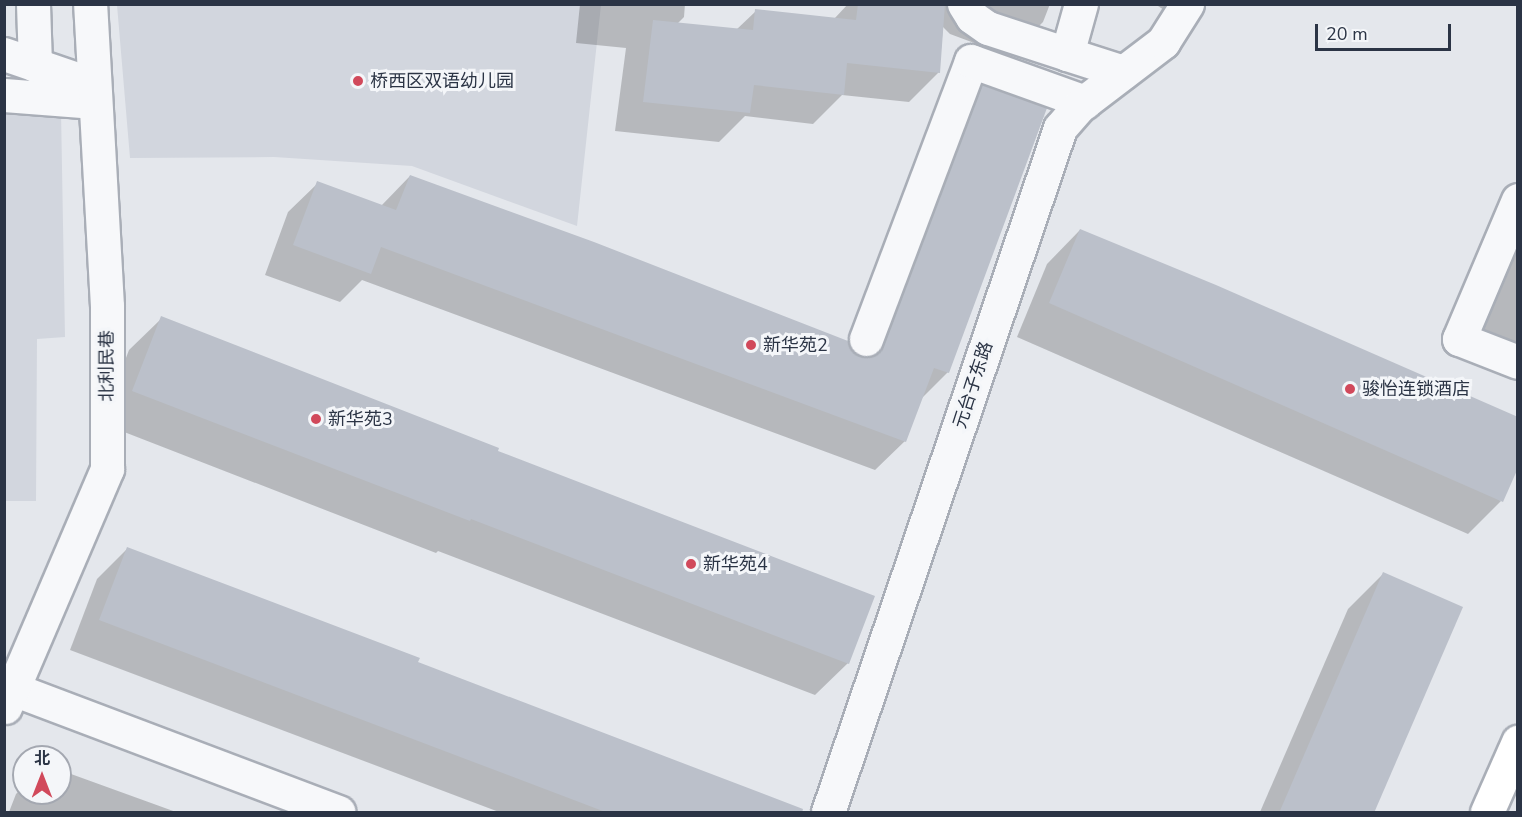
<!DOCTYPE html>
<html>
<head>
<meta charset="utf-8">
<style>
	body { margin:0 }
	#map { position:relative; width:1522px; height:817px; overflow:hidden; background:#e4e7ec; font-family:"Nunito Sans","Noto Sans SC",sans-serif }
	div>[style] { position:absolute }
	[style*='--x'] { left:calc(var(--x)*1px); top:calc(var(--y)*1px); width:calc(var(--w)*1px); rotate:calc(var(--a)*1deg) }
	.built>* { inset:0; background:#d2d6de }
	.shadow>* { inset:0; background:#0003 }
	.building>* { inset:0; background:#bbc0ca }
	.roads { filter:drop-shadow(2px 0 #a9aeb7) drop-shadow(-2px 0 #a9aeb7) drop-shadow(0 2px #a9aeb7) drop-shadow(0 -2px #a9aeb7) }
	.minor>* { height:33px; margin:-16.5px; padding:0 16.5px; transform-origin:16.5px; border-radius:16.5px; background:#f7f8fa }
	.tertiary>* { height:33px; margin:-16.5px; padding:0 16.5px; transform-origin:16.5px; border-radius:16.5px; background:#f7f8fa }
	.primary>* { height:33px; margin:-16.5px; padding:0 16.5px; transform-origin:16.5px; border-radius:16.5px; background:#fff }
	.dots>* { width:16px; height:16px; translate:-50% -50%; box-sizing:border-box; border:3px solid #f4f6f9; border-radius:50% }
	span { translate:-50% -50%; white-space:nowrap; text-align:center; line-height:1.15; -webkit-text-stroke:6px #f4f6f9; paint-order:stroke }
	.poi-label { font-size:18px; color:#2b3445 }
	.left { translate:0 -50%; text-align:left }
	.street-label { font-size:18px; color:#2b3445 }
	.frame { position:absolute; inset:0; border:6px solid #2b3445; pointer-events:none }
	.north { position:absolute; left:12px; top:745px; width:60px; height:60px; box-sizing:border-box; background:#f4f6f9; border:2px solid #a4a8b1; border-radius:50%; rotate:0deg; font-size:16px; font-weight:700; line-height:24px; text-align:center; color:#2b3445 }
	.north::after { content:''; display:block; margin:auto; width:21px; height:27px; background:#d1495b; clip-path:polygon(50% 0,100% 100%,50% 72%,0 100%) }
	.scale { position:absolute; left:1315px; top:24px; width:136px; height:27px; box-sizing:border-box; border:3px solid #2b3445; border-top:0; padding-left:8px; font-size:18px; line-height:21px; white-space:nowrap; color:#2b3445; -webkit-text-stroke:4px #f4f6f9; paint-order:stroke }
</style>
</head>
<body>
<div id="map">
	<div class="built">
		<i style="clip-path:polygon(117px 5px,601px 5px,577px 226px,412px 166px,274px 157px,130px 158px)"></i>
		<i style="clip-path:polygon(4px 107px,61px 111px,65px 337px,37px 339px,36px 501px,5px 501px)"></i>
	</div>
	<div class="shadow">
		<i style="clip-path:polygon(580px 4px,685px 4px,684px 17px,677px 24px,736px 30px,756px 11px,834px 19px,848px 4px,1050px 4px,1043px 22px,1009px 56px,950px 34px,943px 27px,939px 72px,909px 102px,842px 95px,813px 124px,745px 116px,719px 142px,615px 131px,626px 48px,576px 43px)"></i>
		<i style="clip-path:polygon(1155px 4px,1170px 4px,1164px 10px)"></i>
		<i style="clip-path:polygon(982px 87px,948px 372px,921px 399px,905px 441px,875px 470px,362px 280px,340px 302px,265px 275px,288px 212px,318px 183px,381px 206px,410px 176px,861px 358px,953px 116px)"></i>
		<i style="clip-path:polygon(1518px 191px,1518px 379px,1456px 352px)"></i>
		<i style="clip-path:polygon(1080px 230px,1501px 501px,1468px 534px,1017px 337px,1047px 264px)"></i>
		<i style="clip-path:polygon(162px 318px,496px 452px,848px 663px,815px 695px,438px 551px,436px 553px,101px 423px,129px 350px)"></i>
		<i style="clip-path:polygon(127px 549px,416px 663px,793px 812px,499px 812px,70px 650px,97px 579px)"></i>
		<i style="clip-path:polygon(1383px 574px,1372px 812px,1260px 812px,1348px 609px)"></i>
		<i style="clip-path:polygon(60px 770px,176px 812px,9px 812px,16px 794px,24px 786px,24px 793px,60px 793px)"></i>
	</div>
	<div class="building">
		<i style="clip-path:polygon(858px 4px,945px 4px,940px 73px,847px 63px,844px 95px,754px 85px,750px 113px,643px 102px,653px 20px,753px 30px,755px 9px,856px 20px)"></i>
		<i style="clip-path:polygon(982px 85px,1047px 108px,949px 373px,934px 368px,906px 442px,381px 247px,371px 274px,293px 245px,317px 181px,396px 210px,410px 175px,594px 242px,848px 341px,852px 351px,860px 357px,870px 357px,878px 353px,884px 346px)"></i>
		<i style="clip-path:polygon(1080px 229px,1216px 285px,1518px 417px,1518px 468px,1503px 502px,1049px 303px)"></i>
		<i style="clip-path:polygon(161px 316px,499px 448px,498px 451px,875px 596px,849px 664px,471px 519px,470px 521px,132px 391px)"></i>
		<i style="clip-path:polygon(127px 547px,420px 658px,418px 662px,803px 809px,802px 813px,608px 813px,99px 620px)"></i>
		<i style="clip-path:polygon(1383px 572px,1463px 607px,1374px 813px,1279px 813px)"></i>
	</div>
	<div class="roads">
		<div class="minor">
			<i style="--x:33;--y:4;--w:61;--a:88.1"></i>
			<i style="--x:964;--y:4;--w:15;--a:58"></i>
			<i style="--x:972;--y:17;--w:19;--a:35"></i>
			<i style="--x:988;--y:28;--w:83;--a:18.2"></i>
			<i style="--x:1067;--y:54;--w:52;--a:-74.4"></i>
			<i style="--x:4;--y:54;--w:95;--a:19"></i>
			<i style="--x:1067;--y:54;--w:59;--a:17.8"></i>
			<i style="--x:4;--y:95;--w:91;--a:4.4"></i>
			<i style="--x:1518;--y:200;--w:151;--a:113"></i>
			<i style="--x:1459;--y:339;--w:63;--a:21.3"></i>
			<i style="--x:866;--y:339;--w:297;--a:-69.3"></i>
			<i style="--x:971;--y:61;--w:121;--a:19.8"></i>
			<i style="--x:13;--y:689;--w:348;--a:20.7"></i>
		</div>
		<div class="tertiary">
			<i style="--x:5;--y:707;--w:259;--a:-66.8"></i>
			<i style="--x:107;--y:469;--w:163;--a:-90"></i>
			<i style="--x:107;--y:306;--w:302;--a:-93.2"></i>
			<i style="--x:828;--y:812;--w:722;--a:-71.26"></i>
			<i style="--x:1060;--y:128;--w:29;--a:-49"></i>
			<i style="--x:1079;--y:106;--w:106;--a:-37.3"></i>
			<i style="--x:1163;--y:42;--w:45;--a:-57.7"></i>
		</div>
		<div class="primary">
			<i style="--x:1487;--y:812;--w:77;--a:-66.1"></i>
		</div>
	</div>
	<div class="dots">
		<i style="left:358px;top:81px;background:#d1495b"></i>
		<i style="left:751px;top:345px;background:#d1495b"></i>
		<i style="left:1350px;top:389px;background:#d1495b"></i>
		<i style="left:316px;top:419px;background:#d1495b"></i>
		<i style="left:691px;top:564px;background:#d1495b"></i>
	</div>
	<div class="poi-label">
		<span class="left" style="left:370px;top:81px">桥西区双语幼儿园</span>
		<span class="left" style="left:763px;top:345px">新华苑2</span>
		<span class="left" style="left:1362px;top:389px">骏怡连锁酒店</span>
		<span class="left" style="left:328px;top:419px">新华苑3</span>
		<span class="left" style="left:703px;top:564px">新华苑4</span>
	</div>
	<div class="street-label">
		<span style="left:107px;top:366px;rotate:-90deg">北利民巷</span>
		<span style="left:973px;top:385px;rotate:-72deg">元台子东路</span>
	</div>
	<div class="frame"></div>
	<div class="north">北</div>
	<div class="scale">20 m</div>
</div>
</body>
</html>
